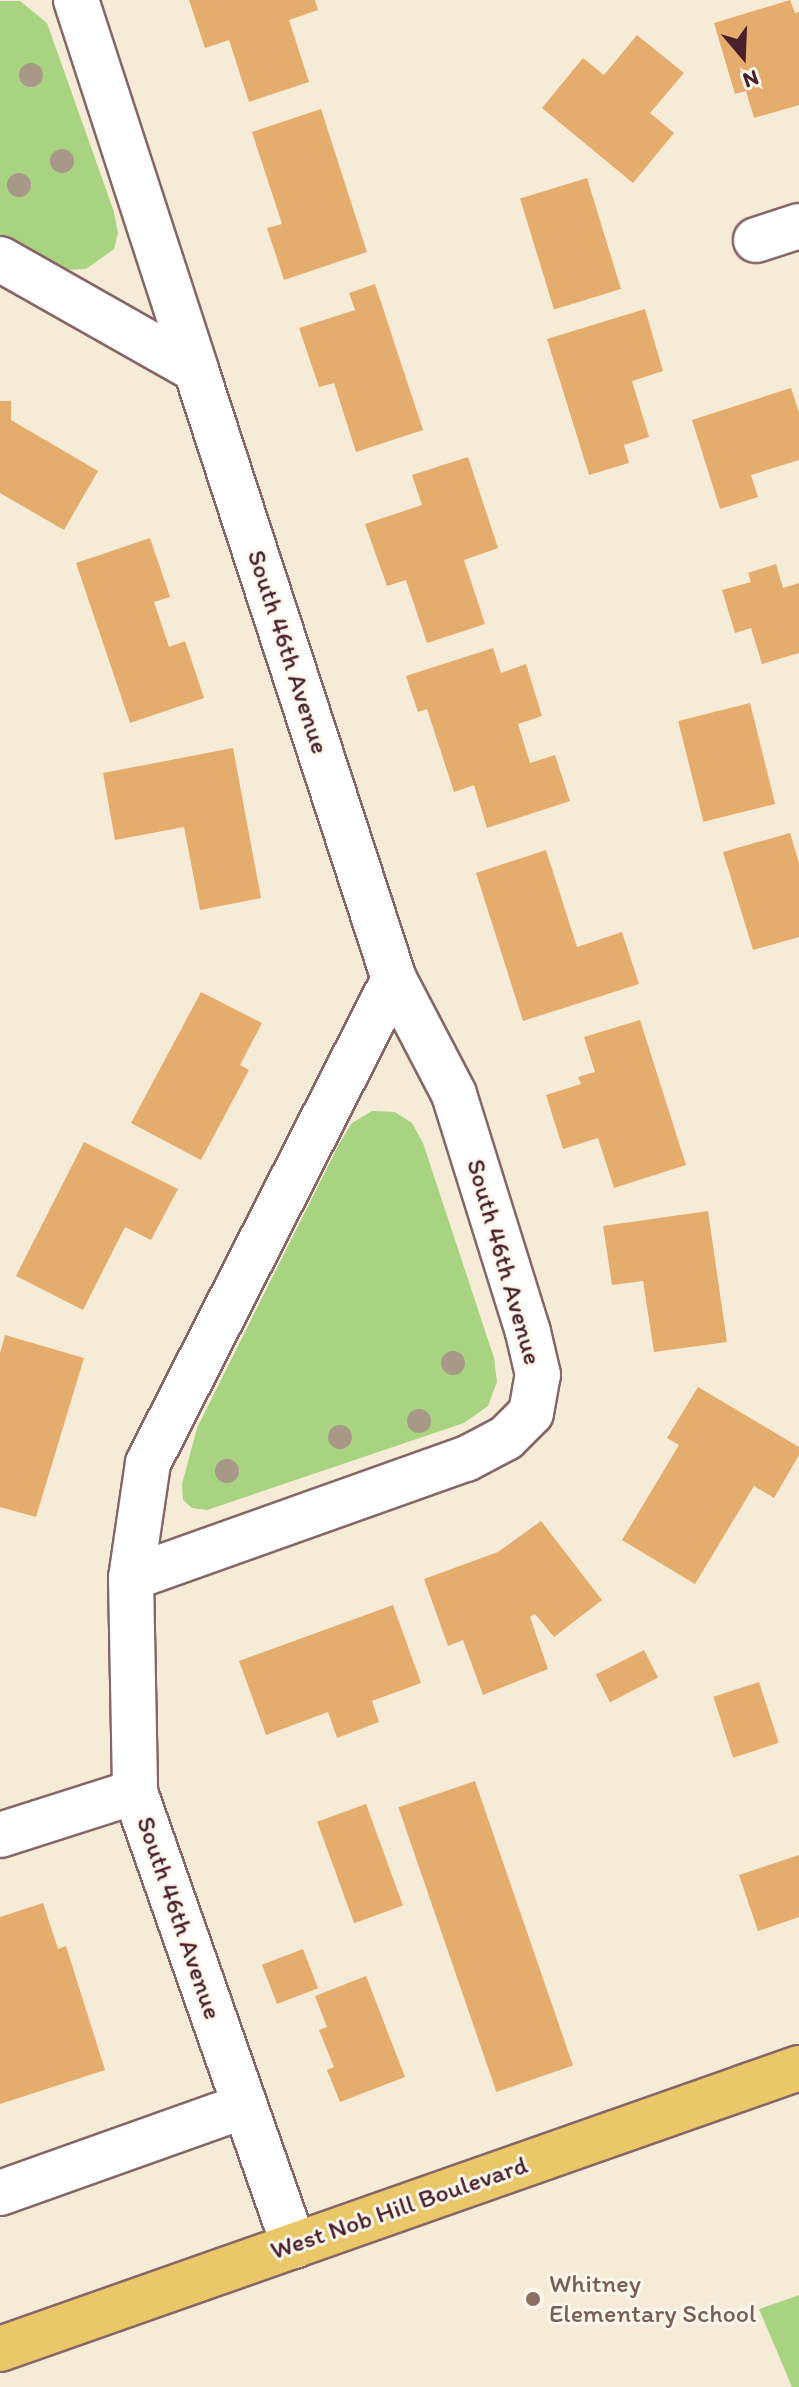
<!DOCTYPE html>
<html>
<head>
<meta charset="utf-8">
<style>
	body { margin:0 }
	#map { position:relative; width:799px; height:2387px; overflow:hidden; background:#f6ebd7; font-family:Itim,sans-serif }
	div>[style] { position:absolute }
	[style*='--x'] { left:calc(var(--x)*1px); top:calc(var(--y)*1px); width:calc(var(--w)*1px); rotate:calc(var(--a)*1deg) }
	.green>* { inset:0; background:#a8d481 }
	.building>* { inset:0; background:#e5ad6d; transform-origin:0 0 }
	.roads { filter:drop-shadow(2px 0 #866667) drop-shadow(-2px 0 #866667) drop-shadow(0 2px #866667) drop-shadow(0 -2px #866667) }
	.minor>* { height:44px; margin:-22px; padding:0 22px; transform-origin:22px; border-radius:22px; background:#fff }
	.major>* { height:44px; margin:-22px; padding:0 22px; transform-origin:22px; border-radius:22px; background:#eac769 }
	.trees>* { width:24px; height:24px; margin:-12px; border-radius:50%; background:#a79887 }
	.dots>* { width:22px; height:22px; translate:-50% -50%; box-sizing:border-box; border:4px solid #fbf7ec; border-radius:50% }
	span { translate:-50% -50%; white-space:nowrap; text-align:center; line-height:1.15; -webkit-text-stroke:6px #fbf7ec; paint-order:stroke }
	.street-label { font-size:26px; color:#4a1f2b }
	.education-label { font-size:26px; color:#785e54 }
	.left { translate:0 -50%; text-align:left }
	.north { position:absolute; left:703px; top:16px; width:80px; height:80px; -webkit-text-stroke:6px #fbf7ec; paint-order:stroke; rotate:161deg; font-size:22px; font-weight:700; line-height:32px; text-align:center; color:#4a1f2b }
	.north::after { content:''; display:block; margin:auto; width:28px; height:36px; background:#4a1f2b; clip-path:polygon(50% 0,100% 100%,50% 72%,0 100%) }
</style>
</head>
<body>
<div id="map">
	<div class="green">
		<i style="clip-path:polygon(0 1px,20px 1px,47px 23px,114px 212px,118px 233px,114px 249px,86px 269px,63px 270px,0 235px)"></i>
		<i style="clip-path:polygon(372px 1111px,395px 1112px,412px 1123px,423px 1143px,494px 1358px,497px 1382px,488px 1406px,464px 1423px,207px 1510px,192px 1508px,183px 1500px,182px 1484px,197px 1428px,339px 1144px,352px 1123px)"></i>
		<i style="clip-path:polygon(799px 2295px,799px 2387px,792px 2387px,759px 2309px)"></i>
	</div>
	<div class="building">
		<i style="clip-path:polygon(189px 0,315px 0,318px 10px,289px 20px,309px 82px,249px 102px,229px 40px,205px 48px)"></i>
		<i style="clip-path:polygon(790px 0,795px 13px,799px 12px,799px 105px,754px 118px,746px 91px,735px 94px,714px 23px)"></i>
		<i style="clip-path:polygon(637px 35px,684px 73px,650px 113px,674px 133px,633px 183px,542px 108px,583px 58px,604px 75px)"></i>
		<i style="clip-path:polygon(321px 109px,367px 252px,284px 280px,267px 228px,282px 224px,252px 132px)"></i>
		<i style="left:587px;top:178px;width:116px;height:70px;rotate:73deg"></i>
		<i style="clip-path:polygon(375px 284px,423px 430px,356px 452px,334px 383px,319px 387px,299px 328px,355px 310px,349px 293px)"></i>
		<i style="clip-path:polygon(645px 309px,663px 371px,632px 381px,649px 437px,624px 445px,629px 463px,589px 475px,547px 339px)"></i>
		<i style="clip-path:polygon(791px 388px,799px 412px,799px 460px,751px 475px,758px 497px,720px 509px,692px 420px)"></i>
		<i style="clip-path:polygon(0 401px,11px 401px,11px 420px,98px 471px,64px 530px,0 493px)"></i>
		<i style="clip-path:polygon(468px 457px,498px 548px,464px 560px,485px 624px,427px 643px,406px 580px,387px 586px,365px 524px,422px 505px,412px 475px)"></i>
		<i style="clip-path:polygon(150px 538px,170px 597px,154px 602px,169px 647px,185px 641px,204px 698px,130px 723px,76px 563px)"></i>
		<i style="clip-path:polygon(776px 564px,783px 588px,799px 583px,799px 653px,762px 664px,751px 628px,735px 633px,722px 590px,751px 582px,748px 573px)"></i>
		<i style="clip-path:polygon(493px 648px,501px 673px,526px 664px,542px 716px,518px 724px,530px 763px,555px 755px,570px 801px,487px 828px,474px 785px,454px 792px,427px 709px,418px 712px,406px 676px)"></i>
		<i style="left:750px;top:703px;width:104px;height:74px;rotate:76deg"></i>
		<i style="clip-path:polygon(233px 748px,261px 898px,200px 910px,184px 827px,115px 840px,103px 773px)"></i>
		<i style="clip-path:polygon(790px 833px,799px 863px,799px 937px,753px 950px,723px 852px)"></i>
		<i style="clip-path:polygon(546px 850px,577px 947px,622px 932px,639px 984px,523px 1021px,476px 873px)"></i>
		<i style="clip-path:polygon(201px 992px,262px 1023px,240px 1065px,249px 1070px,201px 1160px,131px 1123px)"></i>
		<i style="clip-path:polygon(640px 1020px,686px 1165px,614px 1188px,598px 1138px,563px 1149px,546px 1095px,581px 1084px,578px 1077px,595px 1072px,584px 1037px)"></i>
		<i style="clip-path:polygon(84px 1142px,178px 1189px,151px 1240px,125px 1227px,83px 1310px,16px 1276px)"></i>
		<i style="clip-path:polygon(708px 1211px,727px 1342px,654px 1352px,643px 1281px,612px 1285px,603px 1226px)"></i>
		<i style="clip-path:polygon(5px 1335px,84px 1358px,36px 1517px,0 1507px,0 1353px)"></i>
		<i style="clip-path:polygon(698px 1387px,799px 1447px,799px 1455px,774px 1498px,754px 1486px,695px 1584px,622px 1540px,679px 1445px,667px 1438px)"></i>
		<i style="clip-path:polygon(541px 1521px,602px 1600px,554px 1637px,535px 1614px,530px 1617px,548px 1669px,483px 1695px,463px 1640px,448px 1646px,424px 1579px,498px 1552px)"></i>
		<i style="clip-path:polygon(393px 1605px,421px 1683px,372px 1701px,379px 1722px,337px 1738px,328px 1712px,266px 1735px,239px 1661px)"></i>
		<i style="left:644px;top:1650px;width:31px;height:54px;rotate:63deg"></i>
		<i style="left:759px;top:1682px;width:64px;height:48px;rotate:72deg"></i>
		<i style="left:475px;top:1781px;width:301px;height:81px;rotate:71deg"></i>
		<i style="left:366px;top:1804px;width:108px;height:52px;rotate:70deg"></i>
		<i style="clip-path:polygon(799px 1855px,799px 1917px,758px 1931px,739px 1875px)"></i>
		<i style="clip-path:polygon(43px 1903px,58px 1949px,66px 1946px,105px 2070px,0 2104px,0 1917px)"></i>
		<i style="left:303px;top:1949px;width:42px;height:44px;rotate:69deg"></i>
		<i style="clip-path:polygon(366px 1976px,405px 2077px,340px 2102px,327px 2070px,334px 2067px,319px 2030px,327px 2027px,315px 1996px)"></i>
	</div>
	<div class="roads">
		<div class="minor">
			<i style="--x:76;--y:0;--w:389;--a:72"></i>
			<i style="--x:756;--y:240;--w:45;--a:-18"></i>
			<i style="--x:0;--y:259;--w:225;--a:29.5"></i>
			<i style="--x:196;--y:370;--w:640;--a:71.99"></i>
			<i style="--x:394;--y:979;--w:543;--a:116.94"></i>
			<i style="--x:148;--y:1463;--w:116;--a:98.4"></i>
			<i style="--x:131;--y:1578;--w:214;--a:88.9"></i>
			<i style="--x:135;--y:1792;--w:481;--a:70.7"></i>
			<i style="--x:131;--y:1578;--w:356;--a:-19.6"></i>
			<i style="--x:466;--y:1459;--w:45;--a:-27.7"></i>
			<i style="--x:506;--y:1438;--w:35;--a:-45"></i>
			<i style="--x:531;--y:1413;--w:39;--a:-80"></i>
			<i style="--x:538;--y:1375;--w:44;--a:-103.1"></i>
			<i style="--x:528;--y:1332;--w:249;--a:-107.3"></i>
			<i style="--x:454;--y:1094;--w:130;--a:-117.6"></i>
			<i style="--x:0;--y:1835;--w:142;--a:-17.7"></i>
			<i style="--x:0;--y:2193;--w:260;--a:-19.6"></i>
		</div>
		<div class="major">
			<i style="--x:0;--y:2349;--w:847;--a:-19.38"></i>
		</div>
	</div>
	<div class="trees">
		<i style="left:31px;top:75px"></i>
		<i style="left:62px;top:161px"></i>
		<i style="left:19px;top:185px"></i>
		<i style="left:453px;top:1363px"></i>
		<i style="left:419px;top:1421px"></i>
		<i style="left:340px;top:1437px"></i>
		<i style="left:227px;top:1471px"></i>
	</div>
	<div class="dots">
		<i style="left:533px;top:2299px;background:#8d6e63"></i>
	</div>
	<div class="street-label">
		<span style="left:288px;top:652px;rotate:72deg">South 46th Avenue</span>
		<span style="left:504px;top:1262px;rotate:74deg">South 46th Avenue</span>
		<span style="left:179px;top:1918px;rotate:71deg">South 46th Avenue</span>
		<span style="left:399px;top:2208px;rotate:-19deg">West Nob Hill Boulevard</span>
	</div>
	<div class="education-label">
		<span class="left" style="left:549px;top:2299px">Whitney<br>Elementary School</span>
	</div>
	<div class="north">N</div>
</div>
</body>
</html>
